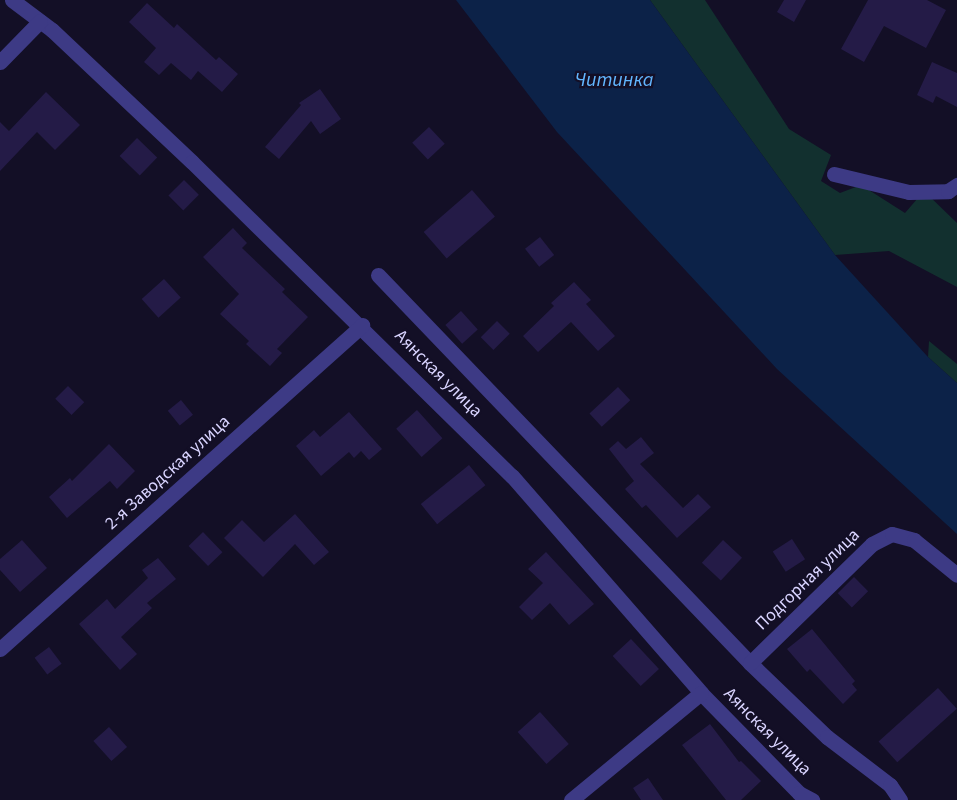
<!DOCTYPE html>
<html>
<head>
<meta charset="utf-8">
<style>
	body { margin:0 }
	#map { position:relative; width:957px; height:800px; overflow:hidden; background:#130f26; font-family:"Source Sans 3",sans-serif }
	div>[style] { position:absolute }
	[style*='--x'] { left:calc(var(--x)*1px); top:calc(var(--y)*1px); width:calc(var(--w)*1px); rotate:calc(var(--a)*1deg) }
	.green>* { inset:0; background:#12302f }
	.water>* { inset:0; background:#0c2248 }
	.building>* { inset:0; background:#241b47; transform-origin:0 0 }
	.minor>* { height:15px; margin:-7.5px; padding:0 7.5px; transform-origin:7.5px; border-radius:7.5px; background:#3d3a85 }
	span { translate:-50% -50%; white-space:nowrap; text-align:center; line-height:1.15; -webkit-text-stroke:4.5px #130f26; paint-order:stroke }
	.street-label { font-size:18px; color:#d9d4ff }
	.water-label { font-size:20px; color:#62b6ff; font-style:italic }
</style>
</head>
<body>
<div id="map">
	<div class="green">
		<i style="clip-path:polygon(650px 0,705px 0,789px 129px,831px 155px,821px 181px,840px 193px,861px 185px,905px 213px,924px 191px,957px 223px,957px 287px,889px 251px,835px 255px)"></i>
		<i style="clip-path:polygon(929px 341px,957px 364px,957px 383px,928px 357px)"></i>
	</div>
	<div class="water">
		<i style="clip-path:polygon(456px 0,650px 0,835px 255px,928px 357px,957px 383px,957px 534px,777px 369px,557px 132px)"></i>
	</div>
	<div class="building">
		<i style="clip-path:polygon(784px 0,806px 0,794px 22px,777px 12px)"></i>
		<i style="clip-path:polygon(868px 0,927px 0,946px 10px,926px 48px,884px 26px,864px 62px,841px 49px)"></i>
		<i style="clip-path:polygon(147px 3px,174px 28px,177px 24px,216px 60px,219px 57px,238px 74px,222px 92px,198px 71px,191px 80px,171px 63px,159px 75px,144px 62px,156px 48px,129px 22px)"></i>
		<i style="clip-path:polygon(932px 62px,957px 73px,957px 107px,936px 96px,933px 103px,917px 95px)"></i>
		<i style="clip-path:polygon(320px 89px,341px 119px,320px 134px,311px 121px,279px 159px,265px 147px,301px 105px,299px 103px)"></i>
		<i style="clip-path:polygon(46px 92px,80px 125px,55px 150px,37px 132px,0 171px,0 122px,9px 131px)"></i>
		<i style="left:429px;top:127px;width:23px;height:23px;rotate:47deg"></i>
		<i style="left:137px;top:138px;width:28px;height:25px;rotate:44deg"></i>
		<i style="left:184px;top:180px;width:21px;height:22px;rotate:45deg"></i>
		<i style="left:472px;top:190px;width:35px;height:64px;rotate:49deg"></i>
		<i style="clip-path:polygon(233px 228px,247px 243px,242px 248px,285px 289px,282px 292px,308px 317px,277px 349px,282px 353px,270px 366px,246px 344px,249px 341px,220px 314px,239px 294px,203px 257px)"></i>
		<i style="left:540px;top:237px;width:23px;height:19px;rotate:52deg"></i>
		<i style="left:164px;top:279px;width:25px;height:30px;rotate:48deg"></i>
		<i style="clip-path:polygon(574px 282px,591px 300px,586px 304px,615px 336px,598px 351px,571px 322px,538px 352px,523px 336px,554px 306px,551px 303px)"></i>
		<i style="left:461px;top:311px;width:25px;height:21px;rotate:48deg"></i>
		<i style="left:497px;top:321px;width:18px;height:23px;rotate:45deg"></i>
		<i style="left:68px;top:386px;width:23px;height:18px;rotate:45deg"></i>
		<i style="left:618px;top:387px;width:18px;height:39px;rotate:47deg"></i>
		<i style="left:181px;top:400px;width:19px;height:17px;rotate:51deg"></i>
		<i style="left:417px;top:410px;width:38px;height:28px;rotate:48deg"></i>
		<i style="clip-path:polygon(349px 412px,382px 449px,369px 460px,361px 451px,354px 458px,349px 452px,321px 476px,296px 446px,314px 430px,320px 437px)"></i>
		<i style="clip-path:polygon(641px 437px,654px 453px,640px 464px,683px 508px,698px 494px,711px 507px,677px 538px,646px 505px,642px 508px,625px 489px,634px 481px,609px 449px,618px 441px,626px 449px)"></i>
		<i style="clip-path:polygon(109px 444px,135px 471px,117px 489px,110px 481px,67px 518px,49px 497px,70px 478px,72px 481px)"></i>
		<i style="left:469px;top:465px;width:26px;height:62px;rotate:51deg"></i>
		<i style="clip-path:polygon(295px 514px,329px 552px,314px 565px,295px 544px,263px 577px,224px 538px,242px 520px,264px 542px)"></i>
		<i style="left:203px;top:532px;width:28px;height:20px;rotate:46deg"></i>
		<i style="left:792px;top:539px;width:24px;height:23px;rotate:57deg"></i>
		<i style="clip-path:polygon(22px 540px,47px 568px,20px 592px,0 570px,0 559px)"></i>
		<i style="left:723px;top:540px;width:26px;height:31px;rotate:43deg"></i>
		<i style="clip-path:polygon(546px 552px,594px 604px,569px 625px,550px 603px,532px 620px,519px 607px,543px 583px,528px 569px)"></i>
		<i style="clip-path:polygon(158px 558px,176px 579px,147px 603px,152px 608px,121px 637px,137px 654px,120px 670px,79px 624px,107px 599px,115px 609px,148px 578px,142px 570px)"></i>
		<i style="left:854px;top:577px;width:20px;height:23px;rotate:45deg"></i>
		<i style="clip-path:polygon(812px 629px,855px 681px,852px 684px,857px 690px,843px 704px,810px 669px,807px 672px,787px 649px)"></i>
		<i style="left:631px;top:639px;width:41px;height:25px;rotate:47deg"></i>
		<i style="left:49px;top:647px;width:21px;height:18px;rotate:53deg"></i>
		<i style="left:938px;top:688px;width:28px;height:80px;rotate:48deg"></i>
		<i style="left:540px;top:712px;width:43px;height:30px;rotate:48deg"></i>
		<i style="clip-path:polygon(710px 724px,739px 762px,741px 761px,761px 781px,741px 800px,726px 800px,682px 745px)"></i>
		<i style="left:109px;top:727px;width:27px;height:21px;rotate:48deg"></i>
		<i style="clip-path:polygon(648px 778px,663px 800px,641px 800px,633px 788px)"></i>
	</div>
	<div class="minor">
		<i style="--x:12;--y:0;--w:50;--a:36.9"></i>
		<i style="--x:52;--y:30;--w:192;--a:43.3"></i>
		<i style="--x:192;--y:162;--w:448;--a:44.5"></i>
		<i style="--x:512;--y:476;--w:288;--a:48.9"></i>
		<i style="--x:701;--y:693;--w:140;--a:45.6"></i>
		<i style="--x:799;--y:793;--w:15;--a:28"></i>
		<i style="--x:0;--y:62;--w:57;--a:-45.7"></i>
		<i style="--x:834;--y:174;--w:77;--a:13.5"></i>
		<i style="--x:909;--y:192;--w:39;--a:-1"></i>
		<i style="--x:948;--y:191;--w:11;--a:-34"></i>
		<i style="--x:378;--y:275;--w:538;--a:46.21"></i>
		<i style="--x:750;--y:663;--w:107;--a:43.9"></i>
		<i style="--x:827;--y:737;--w:79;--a:37.3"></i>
		<i style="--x:890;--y:785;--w:18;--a:56"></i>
		<i style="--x:0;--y:649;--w:486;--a:-41.8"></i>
		<i style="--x:750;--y:663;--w:170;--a:-44.3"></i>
		<i style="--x:872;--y:544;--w:22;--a:-27"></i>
		<i style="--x:892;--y:534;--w:23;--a:15"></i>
		<i style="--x:914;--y:540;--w:55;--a:39.1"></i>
		<i style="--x:571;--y:800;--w:168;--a:-39.5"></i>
	</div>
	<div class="street-label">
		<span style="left:438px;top:374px;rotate:45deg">Аянская улица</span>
		<span style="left:168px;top:473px;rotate:-42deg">2-я Заводская улица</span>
		<span style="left:808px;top:580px;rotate:-44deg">Подгорная улица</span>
		<span style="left:767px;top:732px;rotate:45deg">Аянская улица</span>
	</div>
	<div class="water-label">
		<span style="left:614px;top:80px">Читинка</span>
	</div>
</div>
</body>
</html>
